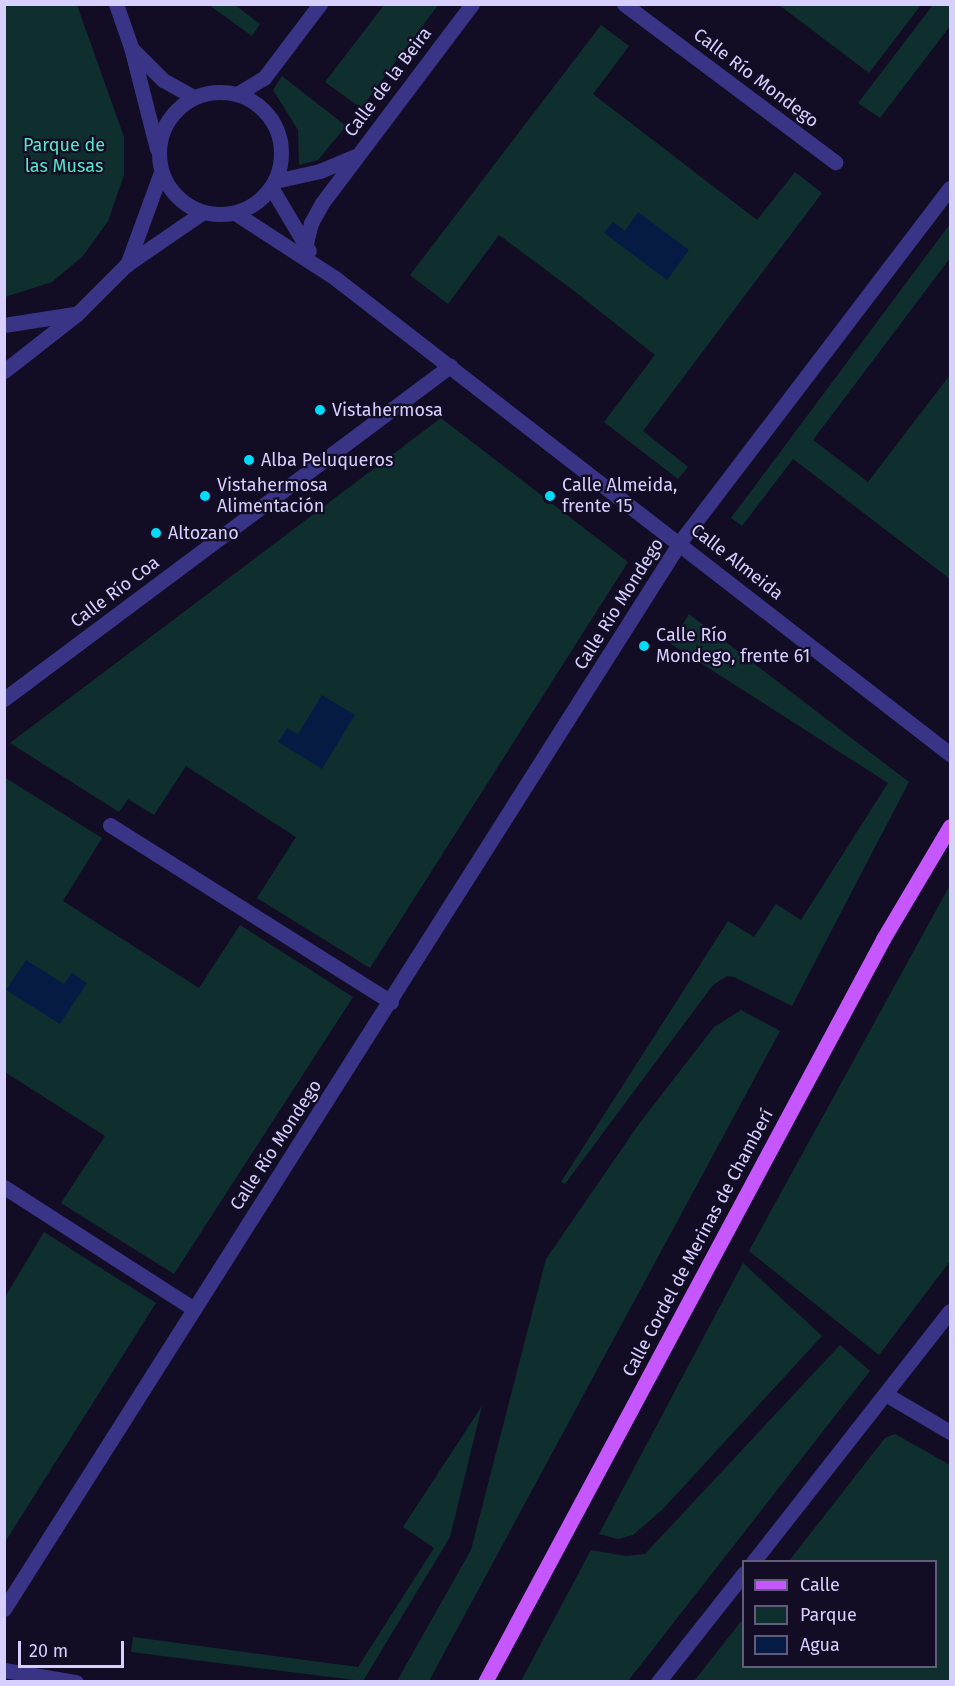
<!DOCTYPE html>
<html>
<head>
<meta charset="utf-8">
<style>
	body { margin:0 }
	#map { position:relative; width:955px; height:1686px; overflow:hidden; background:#120d25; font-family:"Fira Sans",sans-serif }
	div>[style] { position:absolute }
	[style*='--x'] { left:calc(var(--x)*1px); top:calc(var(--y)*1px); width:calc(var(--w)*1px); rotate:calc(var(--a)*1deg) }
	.green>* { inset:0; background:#0f2f2f }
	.water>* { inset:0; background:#061b44 }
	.minor>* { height:15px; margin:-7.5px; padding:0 7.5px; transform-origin:7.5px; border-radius:7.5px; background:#3a3487 }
	.minor>.ring { margin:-7.5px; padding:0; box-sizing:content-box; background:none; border:15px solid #3a3487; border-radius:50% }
	.major>* { height:15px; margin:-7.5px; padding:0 7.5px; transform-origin:7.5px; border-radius:7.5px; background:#c657ff }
	.dots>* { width:16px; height:16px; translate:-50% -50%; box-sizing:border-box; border:3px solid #120d25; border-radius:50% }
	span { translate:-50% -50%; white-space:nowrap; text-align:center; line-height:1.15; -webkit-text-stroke:4.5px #120d25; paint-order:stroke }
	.street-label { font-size:18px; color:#d7d0ff }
	.park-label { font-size:18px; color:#54e7c7 }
	.poi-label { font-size:18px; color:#d7d0ff }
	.left { translate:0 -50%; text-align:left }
	.frame { position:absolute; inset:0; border:6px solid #d7d0ff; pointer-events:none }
	.legend { position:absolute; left:742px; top:1560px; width:195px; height:108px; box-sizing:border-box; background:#120d25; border:2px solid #615b7c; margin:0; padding:8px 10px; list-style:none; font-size:18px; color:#d7d0ff }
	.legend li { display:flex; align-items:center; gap:12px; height:30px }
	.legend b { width:30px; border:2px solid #615b7c }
	.scale { position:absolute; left:18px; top:1641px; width:106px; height:27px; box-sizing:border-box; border:3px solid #d7d0ff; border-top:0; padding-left:8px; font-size:18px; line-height:21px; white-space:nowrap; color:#d7d0ff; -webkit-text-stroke:4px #120d25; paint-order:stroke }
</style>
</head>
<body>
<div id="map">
	<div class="green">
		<i style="clip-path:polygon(4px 5px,77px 5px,124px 137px,124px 175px,108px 221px,83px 256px,52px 282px,5px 297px)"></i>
		<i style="clip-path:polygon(209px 5px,235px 5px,260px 24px,252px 36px)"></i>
		<i style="clip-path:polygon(384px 5px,438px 5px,361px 108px,325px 82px)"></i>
		<i style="clip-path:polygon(779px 5px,921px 5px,869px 73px)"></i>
		<i style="clip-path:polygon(933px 5px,950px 5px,950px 26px,880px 118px,858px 103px)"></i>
		<i style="clip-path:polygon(601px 25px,629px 46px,593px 94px,757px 220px,795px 172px,822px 193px,643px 431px,688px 467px,678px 479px,604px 422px,655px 355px,578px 294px,499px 235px,448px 304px,410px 275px)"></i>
		<i style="clip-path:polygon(282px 76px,346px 126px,318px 160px,299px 165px,298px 130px,273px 90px)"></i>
		<i style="clip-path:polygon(950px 224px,950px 258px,813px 440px,868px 482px,950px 375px,950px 579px,793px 459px,742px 526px,731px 518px)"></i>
		<i style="clip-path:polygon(441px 418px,628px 562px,370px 968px,257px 898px,296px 837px,186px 766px,154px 815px,128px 799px,119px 812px,10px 743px)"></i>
		<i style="clip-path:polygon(689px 614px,909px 782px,792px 1006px,734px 977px,727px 976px,713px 985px,565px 1184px,561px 1182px,728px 921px,754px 937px,776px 904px,801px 920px,888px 783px,671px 644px)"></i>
		<i style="clip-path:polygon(4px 777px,102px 838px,63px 901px,91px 919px,199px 988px,240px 925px,353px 997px,174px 1274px,61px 1203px,105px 1136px,5px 1072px)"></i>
		<i style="clip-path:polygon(950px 885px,950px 1261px,879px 1355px,749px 1251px)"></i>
		<i style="clip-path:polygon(741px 1010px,780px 1031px,429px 1681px,397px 1681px,471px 1550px,546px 1259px,639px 1124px,714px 1027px)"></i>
		<i style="clip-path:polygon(44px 1232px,156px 1303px,5px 1542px,5px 1297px)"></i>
		<i style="clip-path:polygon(743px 1263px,822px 1336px,662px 1510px,633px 1535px,618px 1539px,599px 1534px)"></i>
		<i style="clip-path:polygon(840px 1345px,870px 1371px,628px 1681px,521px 1681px,591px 1550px,626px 1556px,645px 1554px)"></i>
		<i style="clip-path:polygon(482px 1406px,450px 1537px,363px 1681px,131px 1652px,133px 1637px,358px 1667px,434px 1548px,403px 1527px)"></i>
		<i style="clip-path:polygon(895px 1434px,950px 1465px,950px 1681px,694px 1681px,743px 1619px,744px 1666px,936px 1666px,936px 1562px,789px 1561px,885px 1438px)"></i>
	</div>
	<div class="water">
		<i style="clip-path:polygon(638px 212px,689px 250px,667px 280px,604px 233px,613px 222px,625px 231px)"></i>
		<i style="clip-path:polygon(322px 695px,355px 715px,322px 769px,278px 742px,287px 728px,298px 734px)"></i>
		<i style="clip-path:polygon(26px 960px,64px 984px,72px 973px,87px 983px,60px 1024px,6px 990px)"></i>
	</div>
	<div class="minor">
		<i style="--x:116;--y:4;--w:46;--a:70.8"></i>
		<i style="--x:131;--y:47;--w:105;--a:75.7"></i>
		<i style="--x:624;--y:4;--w:264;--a:36.8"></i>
		<i style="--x:132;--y:49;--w:44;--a:45"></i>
		<i style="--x:163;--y:80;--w:35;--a:29"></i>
		<i class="ring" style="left:159px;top:92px;width:107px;height:107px"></i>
		<i style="--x:237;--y:94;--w:31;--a:-31"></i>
		<i style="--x:264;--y:78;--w:93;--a:-52.9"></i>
		<i style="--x:275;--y:181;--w:46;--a:-12.5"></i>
		<i style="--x:320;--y:171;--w:38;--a:-23"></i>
		<i style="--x:271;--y:187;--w:74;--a:59.3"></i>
		<i style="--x:235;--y:213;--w:119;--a:33"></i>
		<i style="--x:335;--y:278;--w:778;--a:37.74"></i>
		<i style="--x:305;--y:247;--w:25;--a:-76"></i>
		<i style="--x:311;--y:223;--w:23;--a:-61"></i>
		<i style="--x:322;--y:203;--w:249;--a:-53"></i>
		<i style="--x:127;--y:265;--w:99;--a:-69.9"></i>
		<i style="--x:4;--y:325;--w:71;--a:-8.9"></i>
		<i style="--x:4;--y:371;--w:93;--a:-38"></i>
		<i style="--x:77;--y:314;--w:69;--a:-45"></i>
		<i style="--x:126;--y:265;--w:93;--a:-34.5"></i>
		<i style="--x:4;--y:699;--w:557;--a:-36.75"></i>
		<i style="--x:110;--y:825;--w:332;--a:32.2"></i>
		<i style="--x:4;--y:1187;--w:226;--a:32.7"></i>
		<i style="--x:887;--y:1395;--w:73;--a:30.4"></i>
		<i style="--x:753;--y:1562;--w:319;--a:-51.9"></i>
		<i style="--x:4;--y:1609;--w:1263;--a:-57.64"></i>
		<i style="--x:680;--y:542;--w:445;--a:-52.7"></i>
		<i style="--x:4;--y:1670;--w:73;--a:9.5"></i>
		<i style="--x:658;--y:1682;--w:139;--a:-51.7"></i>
	</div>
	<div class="major">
		<i style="--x:485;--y:1682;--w:843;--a:-61.82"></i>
		<i style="--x:883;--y:939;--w:131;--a:-59.3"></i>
	</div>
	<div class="dots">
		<i style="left:320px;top:410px;background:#00dafb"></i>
		<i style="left:249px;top:460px;background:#00dafb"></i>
		<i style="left:205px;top:496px;background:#00dafb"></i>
		<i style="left:550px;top:496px;background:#00dafb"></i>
		<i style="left:156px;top:533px;background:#00dafb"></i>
		<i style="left:644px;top:646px;background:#00dafb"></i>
	</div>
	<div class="street-label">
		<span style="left:756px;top:78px;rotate:37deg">Calle Río Mondego</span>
		<span style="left:388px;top:82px;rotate:-53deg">Calle de la Beira</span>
		<span style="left:737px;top:562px;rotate:38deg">Calle Almeida</span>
		<span style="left:115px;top:592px;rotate:-37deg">Calle Río Coa</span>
		<span style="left:619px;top:604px;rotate:-58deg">Calle Río Mondego</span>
		<span style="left:276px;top:1145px;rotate:-57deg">Calle Río Mondego</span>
		<span style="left:698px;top:1243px;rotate:-62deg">Calle Cordel de Merinas de Chamberí</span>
	</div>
	<div class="park-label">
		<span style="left:64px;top:156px">Parque de<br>las Musas</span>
	</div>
	<div class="poi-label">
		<span class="left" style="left:332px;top:410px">Vistahermosa</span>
		<span class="left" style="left:261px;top:460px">Alba Peluqueros</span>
		<span class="left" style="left:217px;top:496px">Vistahermosa<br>Alimentación</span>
		<span class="left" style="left:562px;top:496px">Calle Almeida,<br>frente 15</span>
		<span class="left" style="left:168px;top:533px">Altozano</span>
		<span class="left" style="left:656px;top:646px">Calle Río<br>Mondego, frente 61</span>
	</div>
	<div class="frame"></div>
	<ul class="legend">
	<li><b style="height:8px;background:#c657ff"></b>Calle</li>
	<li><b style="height:16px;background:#0f2f2f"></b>Parque</li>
	<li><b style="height:16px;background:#061b44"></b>Agua</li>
	</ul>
	<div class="scale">20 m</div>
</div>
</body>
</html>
